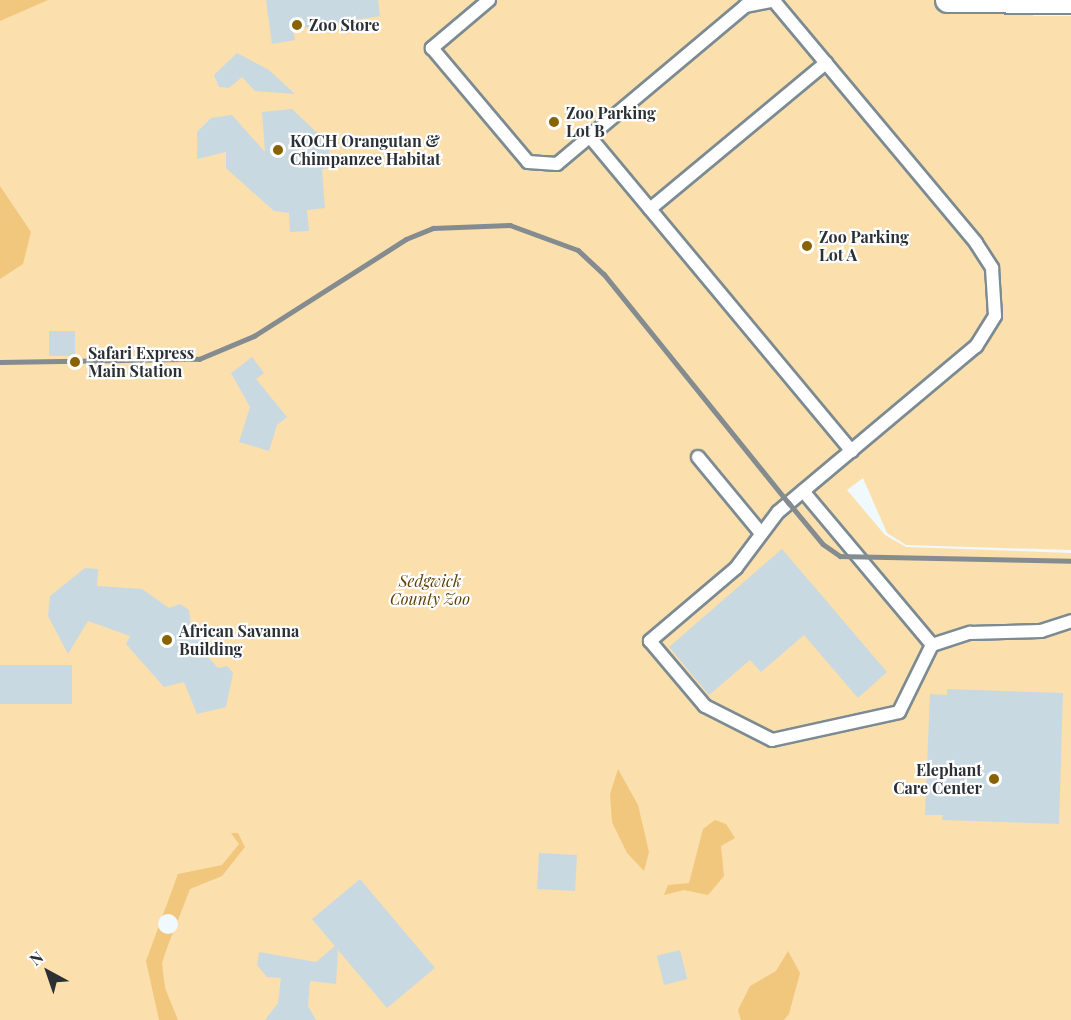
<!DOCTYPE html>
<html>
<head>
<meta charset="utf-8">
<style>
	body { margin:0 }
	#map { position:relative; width:1071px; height:1020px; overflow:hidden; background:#f0f9fe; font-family:"Playfair Display",serif }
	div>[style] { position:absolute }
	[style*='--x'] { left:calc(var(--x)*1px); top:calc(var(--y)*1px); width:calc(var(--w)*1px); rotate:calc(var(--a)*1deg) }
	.green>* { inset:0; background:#fbdfad }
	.water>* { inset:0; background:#f0c77d }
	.pier>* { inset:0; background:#f0f9fe }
	.round { border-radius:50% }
	.building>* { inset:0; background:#c9d9e1; transform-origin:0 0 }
	.roads { filter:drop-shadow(2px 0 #7c8b92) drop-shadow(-2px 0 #7c8b92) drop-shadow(0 2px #7c8b92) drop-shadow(0 -2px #7c8b92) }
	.lane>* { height:12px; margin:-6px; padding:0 6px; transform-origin:6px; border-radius:6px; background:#fff }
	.street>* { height:24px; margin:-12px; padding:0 12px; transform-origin:12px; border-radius:12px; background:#fff }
	.rail>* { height:4.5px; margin:-2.25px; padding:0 2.25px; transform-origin:2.25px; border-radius:2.25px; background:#848c90 }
	.dots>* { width:16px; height:16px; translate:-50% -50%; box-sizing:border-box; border:3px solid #fff; border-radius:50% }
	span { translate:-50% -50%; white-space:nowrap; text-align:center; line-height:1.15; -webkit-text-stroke:4.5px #fff; paint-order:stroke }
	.poi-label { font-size:16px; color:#2a3033; font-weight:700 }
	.left { translate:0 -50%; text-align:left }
	.right { translate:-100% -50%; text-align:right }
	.park-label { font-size:16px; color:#5c4102; font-style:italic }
	.north { position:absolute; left:18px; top:942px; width:60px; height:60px; -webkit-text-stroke:4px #fff; paint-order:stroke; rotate:320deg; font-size:16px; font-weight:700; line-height:24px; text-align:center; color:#2a3033 }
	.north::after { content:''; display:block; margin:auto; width:21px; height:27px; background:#2a3033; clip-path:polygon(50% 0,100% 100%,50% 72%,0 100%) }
</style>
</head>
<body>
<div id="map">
	<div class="green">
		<i style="clip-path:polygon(0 0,1033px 0,1033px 16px,1071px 16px,1071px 550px,906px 545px,887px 533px,863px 478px,847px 490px,885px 535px,906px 547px,1071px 553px,1071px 1020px,0 1020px)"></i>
	</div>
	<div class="water">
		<i style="clip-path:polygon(0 0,48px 0,0 21px)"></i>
		<i style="clip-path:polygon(0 186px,31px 232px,23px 264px,0 279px)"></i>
		<i style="clip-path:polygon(618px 769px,638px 805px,649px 852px,644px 871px,627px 853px,612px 822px,610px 794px)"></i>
		<i style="clip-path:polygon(715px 820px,726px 824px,735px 838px,721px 846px,724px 876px,708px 895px,684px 890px,664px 895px,668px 885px,689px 883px,703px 829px)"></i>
		<i style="clip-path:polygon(231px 833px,238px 833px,245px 847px,222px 876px,190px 889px,167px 948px,162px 963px,165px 988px,178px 1020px,159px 1020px,146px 961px,178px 874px,222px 865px,239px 844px)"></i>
		<i style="clip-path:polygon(788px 951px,800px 973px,789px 1014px,784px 1020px,741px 1020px,738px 1010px,750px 986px,776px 971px)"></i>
	</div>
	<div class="pier">
		<i class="round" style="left:158px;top:914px;width:20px;height:20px"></i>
	</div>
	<div class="building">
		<i style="clip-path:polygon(266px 0,378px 0,380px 16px,293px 30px,295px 40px,272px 44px)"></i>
		<i style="clip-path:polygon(237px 53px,269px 70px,295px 94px,255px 91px,242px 77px,229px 88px,219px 87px,214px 75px)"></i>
		<i style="clip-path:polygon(292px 109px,329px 144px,331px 168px,322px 169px,325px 208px,307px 210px,309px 231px,290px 232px,289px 213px,274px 211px,226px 168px,226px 152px,197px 159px,197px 132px,211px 118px,232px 115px,265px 152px,262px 112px)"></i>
		<i style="left:49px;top:331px;width:26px;height:25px"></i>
		<i style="clip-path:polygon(252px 357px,264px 373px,256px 379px,287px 417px,277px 425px,269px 451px,239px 442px,250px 407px,231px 373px)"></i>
		<i style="clip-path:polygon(782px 549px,887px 672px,858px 698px,804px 635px,761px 672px,750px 660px,709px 695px,669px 647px)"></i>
		<i style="clip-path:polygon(85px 568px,98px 569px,97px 586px,142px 589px,169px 608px,180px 604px,189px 610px,192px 634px,209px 631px,202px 650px,218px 668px,227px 666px,233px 673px,226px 707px,197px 714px,184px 682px,164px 687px,126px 644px,130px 636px,88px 621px,68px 654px,48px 616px,50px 596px)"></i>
		<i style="left:72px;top:665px;width:39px;height:72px;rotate:90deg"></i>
		<i style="clip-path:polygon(947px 689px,1063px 693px,1059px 824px,942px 820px,943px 815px,925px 815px,930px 694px,947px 695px)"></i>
		<i style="left:539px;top:853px;width:38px;height:36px;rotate:3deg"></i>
		<i style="clip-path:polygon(360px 879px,435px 968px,387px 1008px,338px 950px,336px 984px,310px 981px,308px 1006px,316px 1020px,265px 1020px,278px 1003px,281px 978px,267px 977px,257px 965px,259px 952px,316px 962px,335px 946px,312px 919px)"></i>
		<i style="left:680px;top:950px;width:30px;height:24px;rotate:76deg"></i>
	</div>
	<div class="roads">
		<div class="lane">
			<i style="--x:489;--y:0;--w:75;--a:139.9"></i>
			<i style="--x:432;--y:48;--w:149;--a:49.9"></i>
			<i style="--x:528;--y:162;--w:29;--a:4"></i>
			<i style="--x:557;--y:164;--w:246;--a:-40"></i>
			<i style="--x:745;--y:6;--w:31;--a:-11"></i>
			<i style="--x:774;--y:1;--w:315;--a:50.1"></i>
			<i style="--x:976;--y:243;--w:30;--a:57"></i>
			<i style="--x:992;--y:268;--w:48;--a:86.4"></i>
			<i style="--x:995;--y:316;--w:36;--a:122"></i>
			<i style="--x:976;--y:346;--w:258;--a:140"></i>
			<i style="--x:778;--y:512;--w:70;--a:126.9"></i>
			<i style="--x:736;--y:568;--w:113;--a:139.7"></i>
			<i style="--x:650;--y:641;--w:85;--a:49.8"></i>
			<i style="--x:705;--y:706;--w:75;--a:26.9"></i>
			<i style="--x:772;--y:740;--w:130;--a:-12.4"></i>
			<i style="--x:899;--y:712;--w:75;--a:-63.8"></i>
			<i style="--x:590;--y:137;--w:409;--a:50.2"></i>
			<i style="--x:650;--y:209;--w:229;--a:-39.7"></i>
			<i style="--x:698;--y:457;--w:97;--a:50.4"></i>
			<i style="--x:803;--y:491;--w:201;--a:50"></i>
			<i style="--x:932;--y:645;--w:40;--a:-18"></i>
			<i style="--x:970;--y:633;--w:71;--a:-1.6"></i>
			<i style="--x:1041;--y:631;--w:32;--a:-18"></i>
		</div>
		<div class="street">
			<i style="--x:948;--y:0;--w:123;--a:0.5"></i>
		</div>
	</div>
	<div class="rail">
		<i style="--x:0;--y:362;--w:199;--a:-0.9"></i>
		<i style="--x:199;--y:359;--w:60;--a:-22.7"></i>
		<i style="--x:254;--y:336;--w:180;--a:-32.5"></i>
		<i style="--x:406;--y:239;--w:29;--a:-22"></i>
		<i style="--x:433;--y:228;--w:77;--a:-2.2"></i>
		<i style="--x:510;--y:225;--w:72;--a:20.2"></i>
		<i style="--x:578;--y:250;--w:35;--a:43"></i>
		<i style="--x:604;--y:274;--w:294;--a:51.1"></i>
		<i style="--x:789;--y:503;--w:53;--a:50.3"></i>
		<i style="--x:823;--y:544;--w:21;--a:35"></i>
		<i style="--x:840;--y:556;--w:231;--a:1.2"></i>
	</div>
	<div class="dots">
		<i style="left:297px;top:25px;background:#8a6301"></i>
		<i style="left:554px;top:122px;background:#8a6301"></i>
		<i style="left:278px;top:150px;background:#8a6301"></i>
		<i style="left:807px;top:246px;background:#8a6301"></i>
		<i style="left:75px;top:362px;background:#8a6301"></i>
		<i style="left:167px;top:640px;background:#8a6301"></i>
		<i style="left:994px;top:779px;background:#8a6301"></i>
	</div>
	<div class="poi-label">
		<span class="left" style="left:309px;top:25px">Zoo Store</span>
		<span class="left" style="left:566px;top:122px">Zoo Parking<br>Lot B</span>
		<span class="left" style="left:290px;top:150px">KOCH Orangutan &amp;<br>Chimpanzee Habitat</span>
		<span class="left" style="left:819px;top:246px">Zoo Parking<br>Lot A</span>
		<span class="left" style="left:88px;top:362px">Safari Express<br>Main Station</span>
		<span class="left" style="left:179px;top:640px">African Savanna<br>Building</span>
		<span class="right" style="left:982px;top:779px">Elephant<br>Care Center</span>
	</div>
	<div class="park-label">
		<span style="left:430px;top:590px">Sedgwick<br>County Zoo</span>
	</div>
	<div class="north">N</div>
</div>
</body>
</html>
